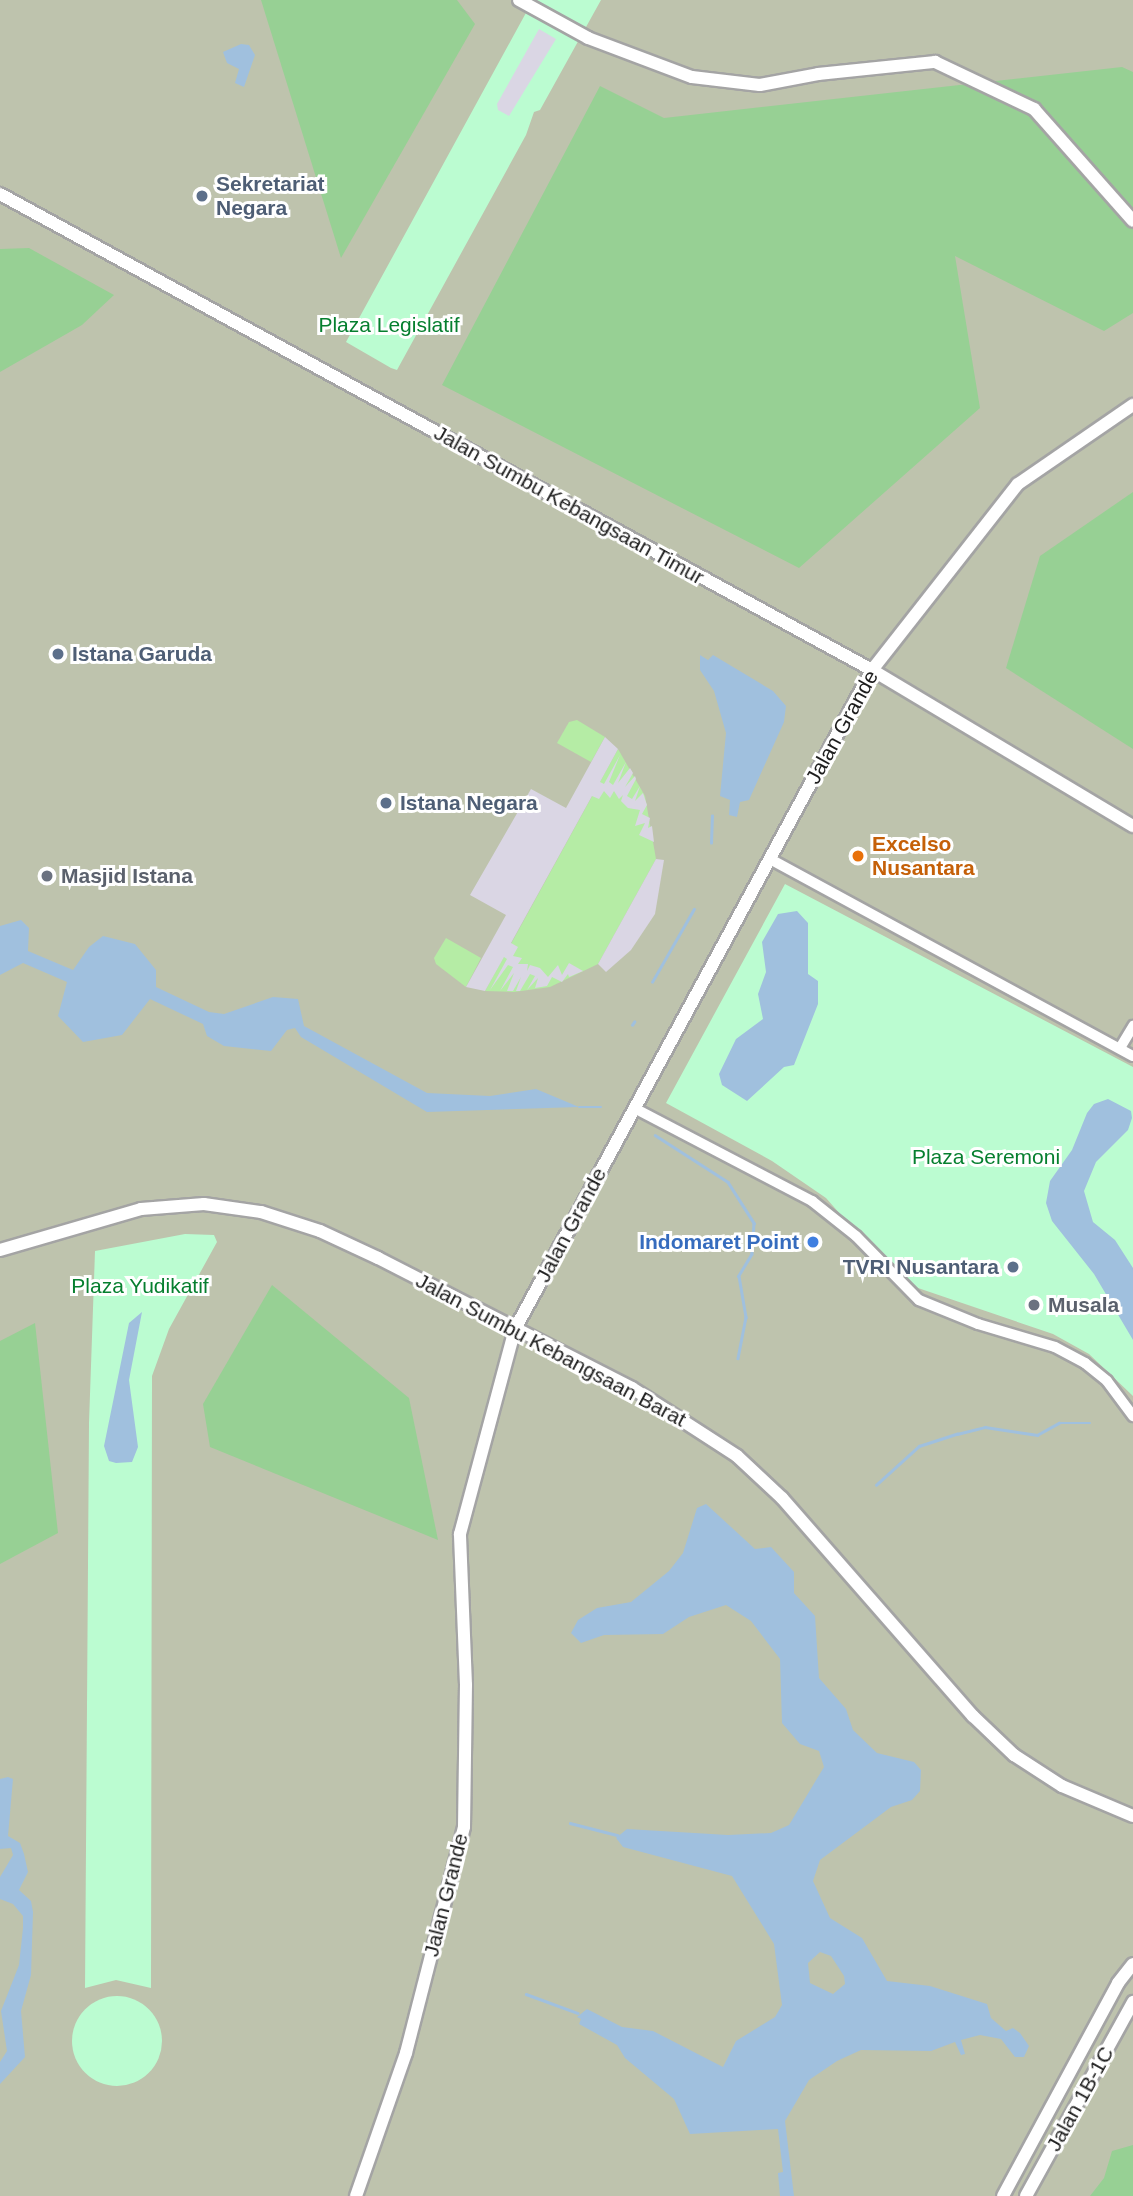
<!DOCTYPE html>
<html>
<head>
<meta charset="utf-8">
<style>
	body { margin:0 }
	#map { position:relative; width:1133px; height:2196px; overflow:hidden; background:#eeede2; font-family:Arial,sans-serif }
	div>[style] { position:absolute }
	[style*='--x'] { left:calc(var(--x)*1px); top:calc(var(--y)*1px); width:calc(var(--w)*1px); rotate:calc(var(--a)*1deg) }
	.construction>* { inset:0; background:#bec3ad; transform-origin:0 0 }
	.grass>* { inset:0; background:#b5eca5 }
	.forest>* { inset:0; background:#97d094 }
	.park>* { inset:0; background:#bbfcd1 }
	.round { border-radius:50% }
	.plaza>* { inset:0; background:#dad6e4 }
	.water>* { inset:0; background:#a0c0de }
	.stream>* { height:2.5px; margin:-1.25px; padding:0 1.25px; transform-origin:1.25px; border-radius:1.25px; background:#a0c0de }
	.roads { filter:drop-shadow(2px 0 #a4a4a4) drop-shadow(-2px 0 #a4a4a4) drop-shadow(0 2px #a4a4a4) drop-shadow(0 -2px #a4a4a4) }
	.minor>* { height:10px; margin:-5px; padding:0 5px; transform-origin:5px; border-radius:5px; background:#fff }
	.tertiary>* { height:12px; margin:-6px; padding:0 6px; transform-origin:6px; border-radius:6px; background:#fff }
	.dots>* { width:19px; height:19px; translate:-50% -50%; box-sizing:border-box; border:4px solid #fff; border-radius:50% }
	span { translate:-50% -50%; white-space:nowrap; text-align:center; line-height:1.15; -webkit-text-stroke:6px #fff; paint-order:stroke }
	.service-label { font-size:21px; color:#4e5e75; font-weight:700 }
	.left { translate:0 -50%; text-align:left }
	.right { translate:-100% -50%; text-align:right }
	.park-label { font-size:21px; color:#067f2f }
	.street-label { font-size:21px; color:#1d1d1d }
	.food-label { font-size:21px; color:#c56008; font-weight:700 }
	.worship-label { font-size:21px; color:#5b616d; font-weight:700 }
	.shop-label { font-size:21px; color:#366cbe; font-weight:700 }
</style>
</head>
<body>
<div id="map">
	<div class="construction">
		<i style="left:0;top:0;width:1133px;height:2196px"></i>
	</div>
	<div class="grass">
		<i style="clip-path:polygon(577px 720px,605px 737px,591px 762px,557px 743px,569px 722px)"></i>
		<i style="clip-path:polygon(618px 749px,645px 796px,656px 859px,598px 964px,550px 987px,514px 992px,485px 991px)"></i>
		<i style="clip-path:polygon(446px 938px,481px 958px,466px 987px,436px 964px,434px 958px)"></i>
	</div>
	<div class="forest">
		<i style="clip-path:polygon(261px 0,457px 0,475px 24px,341px 258px)"></i>
		<i style="clip-path:polygon(1122px 67px,1133px 72px,1133px 313px,1104px 331px,955px 256px,980px 408px,799px 568px,442px 385px,600px 86px,664px 118px)"></i>
		<i style="clip-path:polygon(29px 248px,114px 295px,82px 325px,0 372px,0 249px)"></i>
		<i style="clip-path:polygon(1133px 492px,1133px 749px,1006px 668px,1040px 556px)"></i>
		<i style="clip-path:polygon(272px 1285px,409px 1398px,438px 1540px,210px 1447px,203px 1404px)"></i>
		<i style="clip-path:polygon(35px 1323px,58px 1533px,0 1564px,0 1341px)"></i>
		<i style="clip-path:polygon(1133px 2145px,1133px 2196px,1090px 2196px,1104px 2178px,1112px 2151px)"></i>
	</div>
	<div class="park">
		<i style="clip-path:polygon(533px 0,601px 0,540px 110px,534px 112px,526px 135px,397px 370px,391px 368px,346px 342px)"></i>
		<i style="clip-path:polygon(785px 884px,1133px 1067px,1133px 1396px,1089px 1354px,1053px 1334px,918px 1288px,863px 1240px,826px 1198px,772px 1161px,666px 1103px)"></i>
		<i style="clip-path:polygon(185px 1234px,214px 1235px,217px 1242px,169px 1329px,152px 1376px,151px 1988px,116px 1980px,85px 1988px,89px 1423px,95px 1251px)"></i>
		<i class="round" style="left:72px;top:1996px;width:90px;height:90px"></i>
	</div>
	<div class="plaza">
		<i style="clip-path:polygon(539px 29px,556px 39px,509px 116px,498px 110px,497px 104px)"></i>
		<i style="clip-path:polygon(605px 737px,618px 749px,600px 782px,604px 784px,620px 755px,609px 782px,613px 785px,626px 762px,618px 783px,630px 768px,633px 773px,625px 787px,635px 776px,636px 779px,627px 796px,632px 799px,640px 786px,635px 801px,643px 793px,647px 805px,642px 814px,650px 818px,648px 828px,652px 826px,654px 842px,639px 835px,645px 823px,635px 826px,640px 810px,628px 808px,621px 801px,623px 795px,619px 799px,614px 791px,610px 798px,604px 791px,599px 799px,592px 796px,511px 943px,518px 947px,513px 956px,522px 958px,518px 964px,528px 964px,527px 971px,530px 965px,540px 968px,548px 977px,558px 965px,562px 975px,569px 963px,583px 971px,569px 977px,568px 974px,562px 982px,552px 977px,547px 986px,535px 988px,538px 978px,527px 990px,535px 976px,530px 974px,520px 991px,516px 991px,521px 977px,513px 991px,507px 991px,514px 973px,500px 991px,513px 967px,508px 965px,490px 990px,507px 959px,504px 957px,485px 991px,466px 987px,506px 915px,470px 895px,531px 789px,566px 808px)"></i>
		<i style="clip-path:polygon(656px 859px,664px 860px,655px 914px,631px 950px,606px 972px,598px 964px)"></i>
	</div>
	<div class="water">
		<i style="clip-path:polygon(241px 44px,249px 45px,255px 55px,244px 87px,235px 83px,239px 69px,227px 63px,223px 52px)"></i>
		<i style="clip-path:polygon(700px 655px,708px 660px,713px 655px,773px 691px,786px 706px,784px 722px,749px 800px,740px 802px,737px 817px,729px 815px,730px 800px,720px 796px,726px 733px,714px 691px,700px 670px)"></i>
		<i style="clip-path:polygon(797px 911px,808px 923px,808px 974px,818px 981px,818px 1004px,794px 1065px,784px 1067px,747px 1101px,722px 1085px,719px 1074px,736px 1039px,763px 1019px,758px 994px,766px 972px,762px 942px,778px 914px)"></i>
		<i style="clip-path:polygon(21px 920px,29px 928px,28px 951px,73px 970px,89px 947px,103px 936px,135px 944px,156px 970px,156px 987px,209px 1012px,224px 1014px,273px 997px,298px 999px,304px 1026px,427px 1093px,490px 1096px,536px 1089px,579px 1107px,427px 1112px,301px 1037px,295px 1028px,287px 1030px,271px 1051px,224px 1046px,207px 1036px,203px 1024px,150px 999px,122px 1035px,83px 1042px,58px 1016px,67px 982px,23px 963px,0 975px,0 926px)"></i>
		<i style="clip-path:polygon(1108px 1099px,1131px 1111px,1132px 1118px,1128px 1130px,1096px 1162px,1084px 1191px,1093px 1222px,1115px 1240px,1133px 1268px,1133px 1340px,1094px 1274px,1052px 1221px,1046px 1203px,1050px 1181px,1072px 1150px,1087px 1113px,1094px 1104px)"></i>
		<i style="clip-path:polygon(142px 1312px,129px 1380px,138px 1447px,132px 1462px,116px 1463px,109px 1461px,104px 1446px,129px 1323px)"></i>
		<i style="clip-path:polygon(evenodd,706px 1504px,755px 1549px,771px 1547px,794px 1572px,794px 1593px,815px 1616px,819px 1678px,846px 1709px,853px 1730px,877px 1753px,914px 1762px,921px 1770px,920px 1791px,912px 1800px,891px 1807px,820px 1860px,813px 1881px,830px 1918px,862px 1938px,887px 1981px,930px 1986px,987px 2004px,991px 2018px,1006px 2031px,1013px 2028px,1020px 2033px,1029px 2046px,1024px 2057px,1015px 2057px,1001px 2039px,980px 2035px,961px 2040px,965px 2054px,961px 2055px,955px 2042px,931px 2051px,861px 2050px,837px 2061px,809px 2080px,785px 2121px,794px 2196px,780px 2196px,778px 2173px,783px 2172px,778px 2129px,690px 2134px,674px 2099px,625px 2058px,617px 2045px,579px 2024px,581px 2019px,577px 2017px,587px 2009px,622px 2027px,653px 2031px,723px 2067px,736px 2041px,775px 2017px,782px 2005px,774px 1944px,732px 1876px,623px 1847px,616px 1838px,627px 1829px,728px 1835px,771px 1833px,789px 1825px,824px 1767px,819px 1751px,800px 1744px,782px 1723px,780px 1659px,751px 1621px,726px 1605px,689px 1617px,663px 1634px,604px 1635px,581px 1643px,571px 1633px,578px 1620px,597px 1608px,631px 1602px,669px 1571px,683px 1553px,697px 1508px,706px 1504px,820px 1952px,831px 1956px,844px 1976px,845px 1984px,833px 1994px,810px 1983px,808px 1963px,820px 1952px)"></i>
		<i style="clip-path:polygon(8px 1777px,13px 1779px,8px 1836px,20px 1843px,24px 1854px,28px 1872px,19px 1890px,31px 1901px,33px 1912px,31px 1975px,21px 2011px,25px 2057px,0 2084px,0 2062px,7px 2051px,1px 2011px,19px 1965px,23px 1928px,23px 1916px,13px 1904px,0 1899px,0 1877px,13px 1855px,11px 1848px,0 1849px,0 1779px)"></i>
	</div>
	<div class="stream">
		<i style="--x:711;--y:843;--w:27;--a:-88"></i>
		<i style="--x:652;--y:982;--w:84;--a:-60.1"></i>
		<i style="--x:632;--y:1025;--w:4;--a:-56"></i>
		<i style="--x:579;--y:1107;--w:22;--a:0"></i>
		<i style="--x:655;--y:1135;--w:87;--a:32.8"></i>
		<i style="--x:728;--y:1182;--w:49;--a:57.6"></i>
		<i style="--x:754;--y:1223;--w:31;--a:94"></i>
		<i style="--x:752;--y:1254;--w:26;--a:121"></i>
		<i style="--x:739;--y:1276;--w:42;--a:80.3"></i>
		<i style="--x:746;--y:1317;--w:42;--a:101"></i>
		<i style="--x:876;--y:1485;--w:58;--a:-42.2"></i>
		<i style="--x:919;--y:1446;--w:40;--a:-18"></i>
		<i style="--x:957;--y:1434;--w:29;--a:-14"></i>
		<i style="--x:985;--y:1427;--w:53;--a:8.7"></i>
		<i style="--x:1037;--y:1435;--w:25;--a:-29"></i>
		<i style="--x:1059;--y:1423;--w:31;--a:0"></i>
		<i style="--x:570;--y:1823;--w:49;--a:14.3"></i>
		<i style="--x:526;--y:1994;--w:55;--a:20.1"></i>
	</div>
	<div class="roads">
		<div class="minor">
			<i style="--x:770;--y:859;--w:413;--a:28.5"></i>
			<i style="--x:1120;--y:1048;--w:26;--a:-59"></i>
			<i style="--x:634;--y:1108;--w:201;--a:27.6"></i>
			<i style="--x:812;--y:1201;--w:56;--a:38.5"></i>
			<i style="--x:856;--y:1236;--w:90;--a:45.5"></i>
			<i style="--x:919;--y:1300;--w:64;--a:22.1"></i>
			<i style="--x:978;--y:1324;--w:80;--a:16.6"></i>
			<i style="--x:1055;--y:1347;--w:34;--a:28"></i>
			<i style="--x:1085;--y:1363;--w:28;--a:39"></i>
			<i style="--x:1107;--y:1381;--w:44;--a:53.4"></i>
		</div>
		<div class="tertiary">
			<i style="--x:519;--y:0;--w:79;--a:28.8"></i>
			<i style="--x:588;--y:38;--w:111;--a:20.6"></i>
			<i style="--x:692;--y:77;--w:68;--a:6.7"></i>
			<i style="--x:760;--y:85;--w:59;--a:-10.7"></i>
			<i style="--x:818;--y:74;--w:118;--a:-5.9"></i>
			<i style="--x:935;--y:62;--w:110;--a:25.4"></i>
			<i style="--x:1034;--y:109;--w:149;--a:48.5"></i>
			<i style="--x:0;--y:194;--w:993;--a:28.63"></i>
			<i style="--x:872;--y:670;--w:304;--a:30.9"></i>
			<i style="--x:0;--y:1250;--w:147;--a:-16.2"></i>
			<i style="--x:141;--y:1209;--w:63;--a:-4.5"></i>
			<i style="--x:204;--y:1204;--w:58;--a:8"></i>
			<i style="--x:261;--y:1212;--w:62;--a:17.9"></i>
			<i style="--x:320;--y:1231;--w:64;--a:25"></i>
			<i style="--x:378;--y:1258;--w:285;--a:27.1"></i>
			<i style="--x:632;--y:1388;--w:125;--a:32.9"></i>
			<i style="--x:737;--y:1456;--w:62;--a:43"></i>
			<i style="--x:782;--y:1498;--w:290;--a:48.8"></i>
			<i style="--x:973;--y:1716;--w:57;--a:43.6"></i>
			<i style="--x:1014;--y:1755;--w:57;--a:32.9"></i>
			<i style="--x:1062;--y:1786;--w:77;--a:22.9"></i>
			<i style="--x:356;--y:2196;--w:151;--a:-70.7"></i>
			<i style="--x:406;--y:2053;--w:233;--a:-75.6"></i>
			<i style="--x:464;--y:1827;--w:142;--a:-89.2"></i>
			<i style="--x:466;--y:1685;--w:151;--a:-92.3"></i>
			<i style="--x:460;--y:1534;--w:212;--a:-75"></i>
			<i style="--x:515;--y:1329;--w:749;--a:-61.55"></i>
			<i style="--x:872;--y:670;--w:236;--a:-51.9"></i>
			<i style="--x:1018;--y:484;--w:140;--a:-34.5"></i>
			<i style="--x:1003;--y:2196;--w:242;--a:-61.6"></i>
			<i style="--x:1118;--y:1983;--w:24;--a:-52"></i>
			<i style="--x:1026;--y:2196;--w:222;--a:-61.1"></i>
		</div>
	</div>
	<div class="dots">
		<i style="left:202px;top:196px;background:#5c6f8a"></i>
		<i style="left:58px;top:654px;background:#5c6f8a"></i>
		<i style="left:386px;top:803px;background:#5c6f8a"></i>
		<i style="left:858px;top:856px;background:#e8710a"></i>
		<i style="left:47px;top:876px;background:#6b7280"></i>
		<i style="left:813px;top:1242px;background:#3f7fe0"></i>
		<i style="left:1013px;top:1267px;background:#5c6f8a"></i>
		<i style="left:1034px;top:1305px;background:#6b7280"></i>
	</div>
	<div class="service-label">
		<span class="left" style="left:216px;top:196px">Sekretariat<br>Negara</span>
		<span class="left" style="left:72px;top:654px">Istana Garuda</span>
		<span class="left" style="left:400px;top:803px">Istana Negara</span>
		<span class="right" style="left:999px;top:1267px">TVRI Nusantara</span>
	</div>
	<div class="park-label">
		<span style="left:389px;top:325px">Plaza Legislatif</span>
		<span style="left:986px;top:1157px">Plaza Seremoni</span>
		<span style="left:140px;top:1286px">Plaza Yudikatif</span>
	</div>
	<div class="street-label">
		<span style="left:569px;top:505px;rotate:29deg">Jalan Sumbu Kebangsaan Timur</span>
		<span style="left:842px;top:727px;rotate:-61deg">Jalan Grande</span>
		<span style="left:571px;top:1225px;rotate:-62deg">Jalan Grande</span>
		<span style="left:551px;top:1350px;rotate:28deg">Jalan Sumbu Kebangsaan Barat</span>
		<span style="left:446px;top:1895px;rotate:-76deg">Jalan Grande</span>
		<span style="left:1080px;top:2099px;rotate:-61deg">Jalan 1B-1C</span>
	</div>
	<div class="food-label">
		<span class="left" style="left:872px;top:856px">Excelso<br>Nusantara</span>
	</div>
	<div class="worship-label">
		<span class="left" style="left:61px;top:876px">Masjid Istana</span>
		<span class="left" style="left:1048px;top:1305px">Musala</span>
	</div>
	<div class="shop-label">
		<span class="right" style="left:799px;top:1242px">Indomaret Point</span>
	</div>
</div>
</body>
</html>
